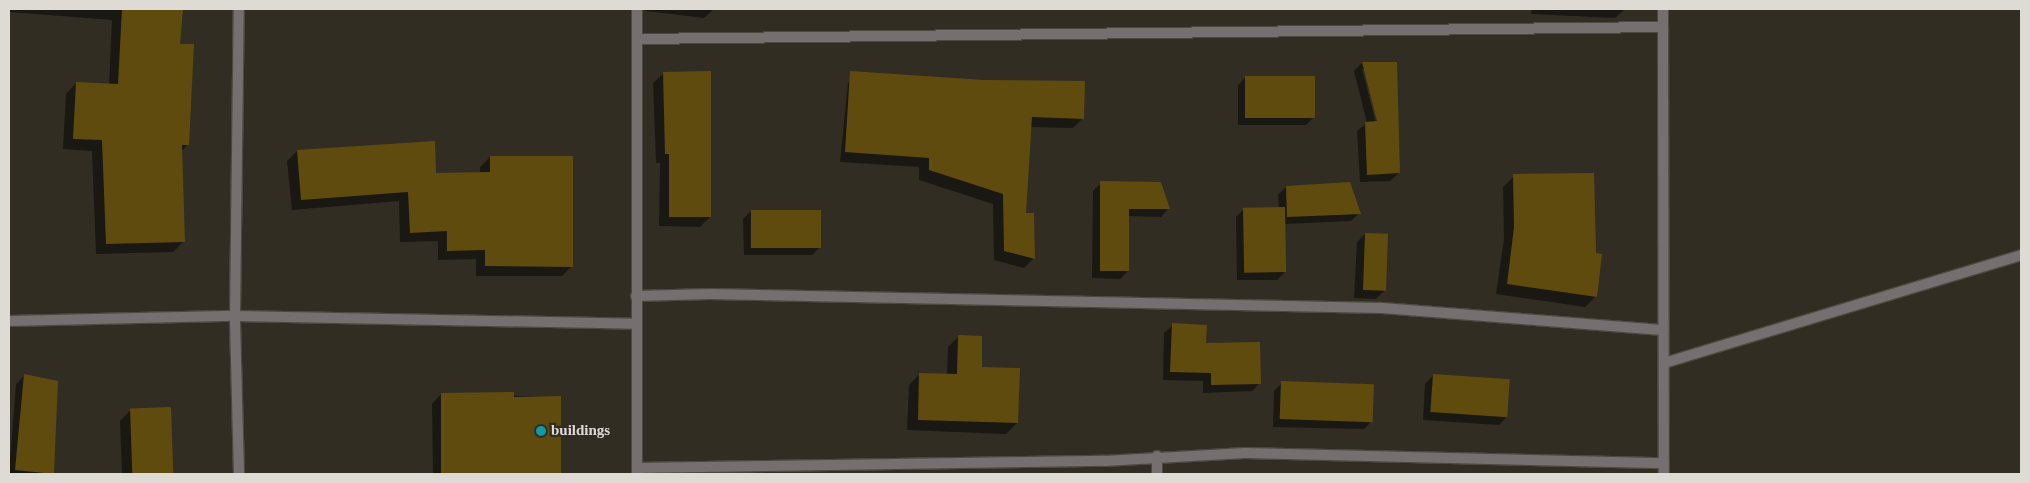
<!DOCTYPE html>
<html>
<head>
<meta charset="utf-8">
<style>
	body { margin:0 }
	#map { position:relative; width:2030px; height:483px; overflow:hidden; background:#312d23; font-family:"Times New Roman",serif }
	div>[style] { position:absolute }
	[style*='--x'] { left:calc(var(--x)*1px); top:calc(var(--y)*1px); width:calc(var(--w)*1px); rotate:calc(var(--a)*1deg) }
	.shadow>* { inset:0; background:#0007 }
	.building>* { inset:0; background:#604b0e; transform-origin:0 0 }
	.roads { filter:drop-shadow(1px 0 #4d493f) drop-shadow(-1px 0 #4d493f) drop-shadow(0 1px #4d493f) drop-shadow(0 -1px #4d493f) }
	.street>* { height:10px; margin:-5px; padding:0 5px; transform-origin:5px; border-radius:5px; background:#756f70 }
	.dots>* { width:14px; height:14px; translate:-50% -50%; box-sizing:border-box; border:2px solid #312d23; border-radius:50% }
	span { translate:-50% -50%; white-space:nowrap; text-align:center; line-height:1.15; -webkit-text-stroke:4.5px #312d23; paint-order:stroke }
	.poi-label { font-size:15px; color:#dedbd5; font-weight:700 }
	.left { translate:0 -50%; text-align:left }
	.frame { position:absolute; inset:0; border:10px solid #dedbd5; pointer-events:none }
</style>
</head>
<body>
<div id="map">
	<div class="shadow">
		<i style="clip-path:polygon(9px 9px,181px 9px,179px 45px,188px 144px,181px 152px,184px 241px,173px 252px,96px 254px,92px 151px,63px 149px,66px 94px,76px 83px,109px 85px,112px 20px,9px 12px)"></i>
		<i style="clip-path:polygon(646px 9px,714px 9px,704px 18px,646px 11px)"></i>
		<i style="clip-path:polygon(1532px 9px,1625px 9px,1615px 18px,1531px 14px)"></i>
		<i style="clip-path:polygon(evenodd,1362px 63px,1396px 63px,1399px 173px,1390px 181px,1360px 182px,1357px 131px,1367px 123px,1354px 71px,1362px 63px,1362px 69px,1365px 69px,1379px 127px,1377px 127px,1362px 69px)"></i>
		<i style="clip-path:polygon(858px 73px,1083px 118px,1073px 128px,1030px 127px,1025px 215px,1034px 258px,1024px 268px,994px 260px,993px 204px,919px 180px,919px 167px,840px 162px,848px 83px)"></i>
		<i style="clip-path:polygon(663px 74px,710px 217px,700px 227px,659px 226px,660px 163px,656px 163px,653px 83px)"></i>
		<i style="clip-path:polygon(1246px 77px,1314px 117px,1306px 125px,1238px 125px,1238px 85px)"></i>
		<i style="clip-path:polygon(297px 151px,435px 174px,480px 173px,480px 167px,490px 157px,572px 266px,562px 276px,476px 276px,476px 259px,438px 260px,438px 241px,400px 242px,399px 201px,292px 210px,287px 161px)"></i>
		<i style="clip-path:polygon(1514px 176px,1596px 296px,1585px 307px,1496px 294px,1504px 239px,1503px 187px)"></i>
		<i style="clip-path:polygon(1101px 183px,1160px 183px,1168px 209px,1161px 217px,1128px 216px,1128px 271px,1120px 279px,1092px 278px,1093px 191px)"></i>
		<i style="clip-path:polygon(1286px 187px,1359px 213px,1351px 221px,1284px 224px,1285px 272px,1277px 280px,1237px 280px,1236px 217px,1244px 209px,1279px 208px,1278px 195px)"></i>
		<i style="clip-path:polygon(751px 211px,820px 247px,812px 255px,744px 255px,743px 219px)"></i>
		<i style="clip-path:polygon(1365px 234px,1384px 291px,1376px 299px,1354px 298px,1357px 242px)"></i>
		<i style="clip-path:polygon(1173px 325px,1260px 383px,1252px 391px,1203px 393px,1203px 381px,1163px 380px,1164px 333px)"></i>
		<i style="clip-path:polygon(959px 336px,1017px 423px,1006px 434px,907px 430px,909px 385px,920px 374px,947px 375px,948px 347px)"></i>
		<i style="clip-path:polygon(24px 376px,56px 382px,52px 474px,9px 474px,16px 384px)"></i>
		<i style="clip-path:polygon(1433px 376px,1507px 417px,1499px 425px,1423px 420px,1425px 384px)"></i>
		<i style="clip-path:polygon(1282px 383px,1372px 421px,1364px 429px,1273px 427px,1274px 391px)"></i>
		<i style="clip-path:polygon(441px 394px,559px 397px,557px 474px,433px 474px,432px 404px)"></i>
		<i style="clip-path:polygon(170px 409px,172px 474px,122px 474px,120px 421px,131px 410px)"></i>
	</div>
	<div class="building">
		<i style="clip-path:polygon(122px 9px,183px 9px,180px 44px,194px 44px,189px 145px,182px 145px,185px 242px,106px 244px,102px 140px,73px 139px,76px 82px,118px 84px)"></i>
		<i style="clip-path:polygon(1362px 62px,1397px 62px,1400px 173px,1367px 175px,1365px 122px,1377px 121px)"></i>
		<i style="clip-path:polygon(711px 71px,711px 217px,669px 217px,669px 154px,665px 154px,663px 72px)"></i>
		<i style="clip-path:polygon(850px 71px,984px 80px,1085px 81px,1084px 119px,1032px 117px,1026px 213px,1034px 213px,1035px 259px,1004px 251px,1003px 194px,929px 170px,929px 158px,845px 152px)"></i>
		<i style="left:1245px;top:76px;width:70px;height:42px"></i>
		<i style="clip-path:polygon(435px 141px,436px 173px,490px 172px,490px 156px,573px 156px,573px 267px,485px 266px,485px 250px,447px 251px,447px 231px,410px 233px,408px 192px,301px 200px,297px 150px)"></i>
		<i style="clip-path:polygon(1594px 173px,1596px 253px,1602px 254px,1597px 297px,1507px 284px,1514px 227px,1513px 174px)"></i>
		<i style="clip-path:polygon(1100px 181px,1161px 182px,1170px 209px,1129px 209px,1129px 271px,1100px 271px)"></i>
		<i style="clip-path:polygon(1350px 182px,1361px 214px,1287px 217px,1286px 186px)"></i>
		<i style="left:1285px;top:207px;width:65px;height:42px;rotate:89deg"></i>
		<i style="left:751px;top:210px;width:70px;height:38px"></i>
		<i style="left:1365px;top:233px;width:23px;height:57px;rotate:2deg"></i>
		<i style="clip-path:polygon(1172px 323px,1207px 325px,1206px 343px,1260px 342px,1261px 384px,1211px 385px,1211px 373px,1170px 372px)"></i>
		<i style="clip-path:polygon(958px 335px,982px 336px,982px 367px,1020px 368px,1018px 423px,918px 420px,919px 373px,957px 374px)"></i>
		<i style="clip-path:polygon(24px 374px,58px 381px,54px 474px,15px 470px)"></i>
		<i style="left:1433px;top:374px;width:77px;height:38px;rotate:4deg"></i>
		<i style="left:1281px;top:381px;width:93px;height:38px;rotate:2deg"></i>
		<i style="clip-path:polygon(514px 392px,514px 397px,561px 396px,561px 474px,441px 474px,441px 393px)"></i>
		<i style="left:171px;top:407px;width:67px;height:41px;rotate:88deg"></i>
	</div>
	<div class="roads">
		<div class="street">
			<i style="--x:637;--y:9;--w:464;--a:90"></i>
			<i style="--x:1663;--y:9;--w:465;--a:89.9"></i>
			<i style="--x:637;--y:39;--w:1025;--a:-0.67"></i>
			<i style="--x:636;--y:296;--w:74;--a:-1.5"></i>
			<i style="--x:710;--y:294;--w:671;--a:1.2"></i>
			<i style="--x:1381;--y:308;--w:283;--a:4.5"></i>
			<i style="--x:9;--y:321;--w:226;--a:-1.3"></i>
			<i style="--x:235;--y:316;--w:400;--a:1.1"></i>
			<i style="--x:1664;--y:363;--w:373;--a:-16.8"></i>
			<i style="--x:1157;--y:456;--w:18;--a:90"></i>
			<i style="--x:637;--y:468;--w:468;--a:-0.9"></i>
			<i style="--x:1105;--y:461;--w:140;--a:-3.3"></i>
			<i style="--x:1245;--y:453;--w:419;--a:1.4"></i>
			<i style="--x:239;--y:474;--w:158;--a:-91.5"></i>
			<i style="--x:235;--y:316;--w:307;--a:-89.3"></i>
		</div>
	</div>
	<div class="dots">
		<i style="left:541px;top:431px;background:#0f9aa8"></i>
	</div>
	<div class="poi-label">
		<span class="left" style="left:551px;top:431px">buildings</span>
	</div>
	<div class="frame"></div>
</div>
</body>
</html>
